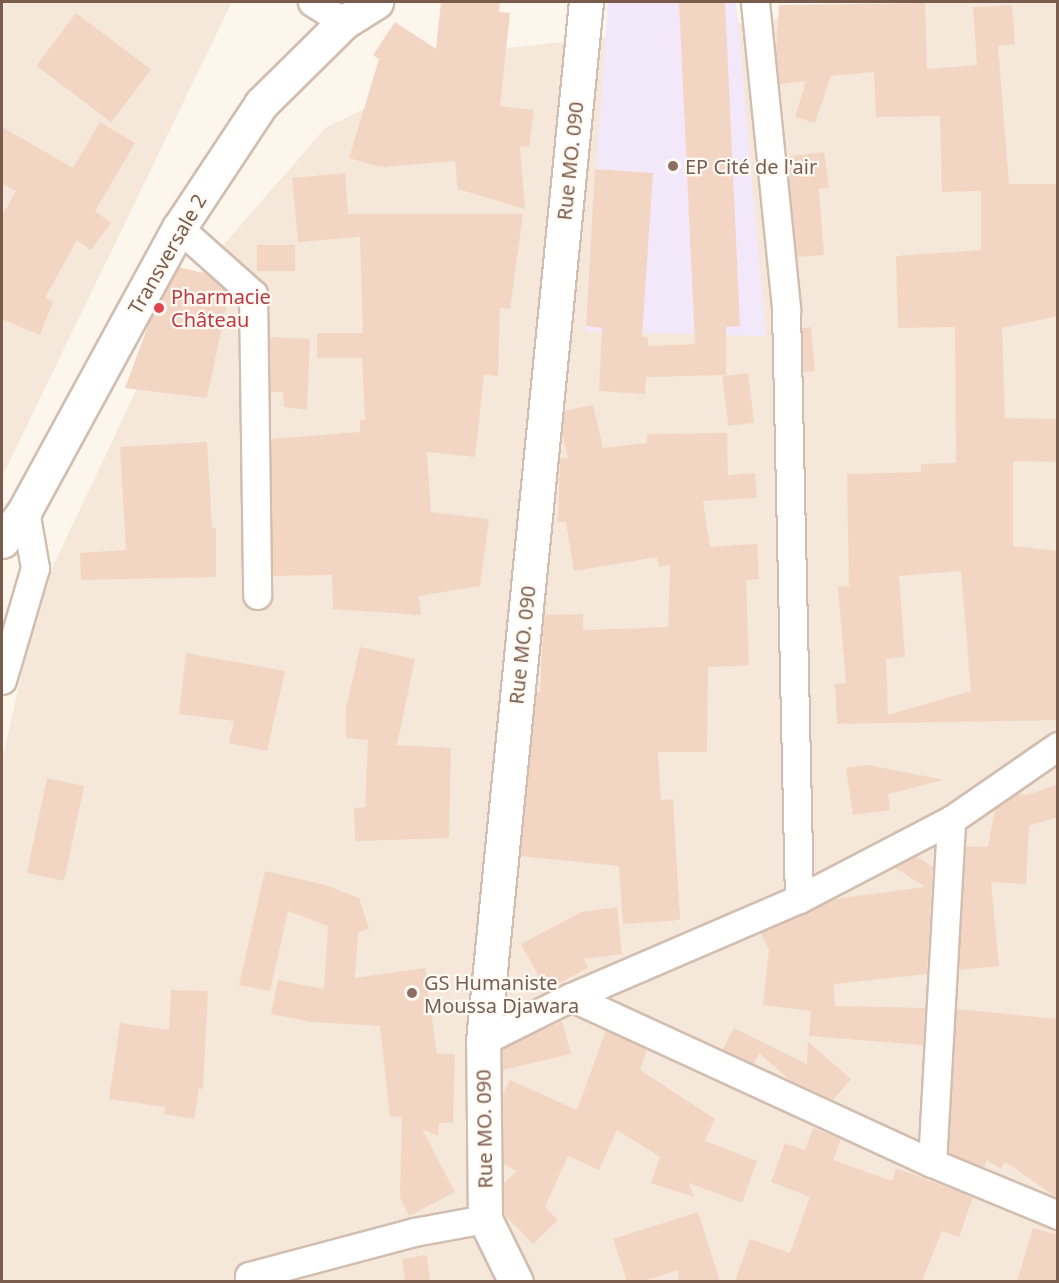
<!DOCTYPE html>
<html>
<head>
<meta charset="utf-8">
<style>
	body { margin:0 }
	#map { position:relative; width:1059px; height:1283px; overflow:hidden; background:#fdf6ec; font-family:"Noto Sans",sans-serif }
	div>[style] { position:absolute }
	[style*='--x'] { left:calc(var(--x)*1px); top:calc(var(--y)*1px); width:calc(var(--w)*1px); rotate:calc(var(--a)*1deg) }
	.residential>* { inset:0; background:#f5e8da }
	.education>* { inset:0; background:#f3e8fa }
	.building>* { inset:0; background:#f3d5c3; transform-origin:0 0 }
	.roads { filter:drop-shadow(2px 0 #d1beb0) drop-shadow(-2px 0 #d1beb0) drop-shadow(0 2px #d1beb0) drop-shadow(0 -2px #d1beb0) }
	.minor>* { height:27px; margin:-13.5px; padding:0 13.5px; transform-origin:13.5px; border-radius:13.5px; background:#fff }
	.tertiary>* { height:33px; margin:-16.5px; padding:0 16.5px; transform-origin:16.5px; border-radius:16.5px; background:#fff }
	.secondary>* { height:33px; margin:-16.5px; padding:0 16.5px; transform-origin:16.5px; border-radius:16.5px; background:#fff }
	.dots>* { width:16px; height:16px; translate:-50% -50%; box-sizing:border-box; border:3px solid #fffaf3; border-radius:50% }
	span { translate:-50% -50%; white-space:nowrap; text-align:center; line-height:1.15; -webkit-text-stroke:4.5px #fffaf3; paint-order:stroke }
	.street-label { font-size:20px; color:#7a5c4d }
	.education-label { font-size:20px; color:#785e54 }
	.left { translate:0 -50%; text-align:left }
	.health-label { font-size:20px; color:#be3a42 }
	.frame { position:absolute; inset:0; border:3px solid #7a5c4d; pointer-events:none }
</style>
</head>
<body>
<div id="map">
	<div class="residential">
		<i style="clip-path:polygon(2px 2px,237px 2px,231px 4px,2px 477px)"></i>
		<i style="clip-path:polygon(930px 2px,1057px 2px,1057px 1281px,2px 1282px,2px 761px,39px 596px,182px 293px,325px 128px,481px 51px)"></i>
	</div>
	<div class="education">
		<i style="clip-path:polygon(608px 2px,736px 2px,766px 336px,585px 331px)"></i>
	</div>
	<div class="building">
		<i style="clip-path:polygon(441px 2px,500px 2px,499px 12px,510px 13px,500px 106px,534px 110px,529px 147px,520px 146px,525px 209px,458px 189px,455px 161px,380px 167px,349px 158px,379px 59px,373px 55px,395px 22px,436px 49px)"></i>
		<i style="clip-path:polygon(679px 2px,725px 2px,740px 326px,726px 327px,726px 375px,646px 377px,645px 394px,599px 391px,602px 328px,586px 326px,595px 169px,653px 173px,642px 336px,648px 337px,648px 346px,695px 344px)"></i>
		<i style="clip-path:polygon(evenodd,925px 3px,927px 69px,977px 65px,973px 7px,1012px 5px,1015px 44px,998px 46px,1009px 184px,1058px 184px,1058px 316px,1002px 328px,1005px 418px,1058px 419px,1058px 462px,1013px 461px,1013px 546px,1058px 551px,1058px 720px,837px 724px,835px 684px,846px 683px,838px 587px,849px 586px,847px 474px,921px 472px,921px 464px,956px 463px,955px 327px,898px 328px,896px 256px,981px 250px,981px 191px,942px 192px,940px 116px,876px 117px,874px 72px,831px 76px,815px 123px,795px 117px,806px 81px,779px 84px,776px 55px,779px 5px,925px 3px,961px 571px,971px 691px,888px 715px,886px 659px,905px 657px,899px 576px,961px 571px)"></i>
		<i style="left:76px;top:13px;width:94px;height:66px;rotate:37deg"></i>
		<i style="clip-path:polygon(100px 122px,135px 143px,95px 211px,111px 223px,91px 250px,77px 240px,45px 298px,53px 302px,40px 335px,2px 319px,2px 216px,16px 191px,2px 183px,2px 127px,73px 168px)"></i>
		<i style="clip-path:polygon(824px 152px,829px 188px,819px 189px,824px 255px,797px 257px,786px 157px)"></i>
		<i style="clip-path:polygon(345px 173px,348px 214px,523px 214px,510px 309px,500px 308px,498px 376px,484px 375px,475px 457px,427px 452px,431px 512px,489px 519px,480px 586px,419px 596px,421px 615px,333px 609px,332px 575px,273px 576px,271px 439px,360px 432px,360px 420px,365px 420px,362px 358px,317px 358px,317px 333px,363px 333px,360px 237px,298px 242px,292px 178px)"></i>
		<i style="left:257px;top:245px;width:38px;height:26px"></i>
		<i style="clip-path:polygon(179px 267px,207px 274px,229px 293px,207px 398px,125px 388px,151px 318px)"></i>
		<i style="clip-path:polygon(811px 327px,815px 371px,803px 372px,802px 328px)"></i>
		<i style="clip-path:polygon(269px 337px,310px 339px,307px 410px,284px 407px,283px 392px,270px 392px)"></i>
		<i style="left:748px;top:373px;width:50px;height:26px;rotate:83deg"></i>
		<i style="clip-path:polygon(593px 405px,603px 448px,647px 443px,647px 434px,727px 433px,728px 475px,755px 473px,757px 498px,703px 501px,710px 547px,757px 544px,759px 579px,746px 580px,749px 665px,708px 667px,707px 752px,658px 752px,661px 800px,673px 799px,680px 920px,623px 924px,619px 866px,520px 856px,536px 692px,540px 692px,544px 615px,583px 614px,583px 630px,668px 627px,670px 565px,659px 567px,657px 557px,574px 571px,566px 522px,558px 522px,560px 458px,568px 458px,562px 433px,564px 411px)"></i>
		<i style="clip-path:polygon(207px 442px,212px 528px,216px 528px,216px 577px,81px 580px,80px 553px,126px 550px,120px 447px)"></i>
		<i style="clip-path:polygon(360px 647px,415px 659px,397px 745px,451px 748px,449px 838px,355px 841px,354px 808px,365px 807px,368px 740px,346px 738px,346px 708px)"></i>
		<i style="clip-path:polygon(186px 653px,285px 671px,267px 751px,229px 743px,234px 721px,179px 714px)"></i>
		<i style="clip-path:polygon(868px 765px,944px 780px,888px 794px,890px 810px,853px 815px,846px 768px)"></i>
		<i style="left:47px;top:778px;width:38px;height:97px;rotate:12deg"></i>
		<i style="clip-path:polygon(1058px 784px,1058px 817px,1029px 826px,1026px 884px,991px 882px,999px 966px,958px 970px,965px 846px,988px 847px,995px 809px,1017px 793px,1028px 795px)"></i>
		<i style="clip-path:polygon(916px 856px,933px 867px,927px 974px,834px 984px,835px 1006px,925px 1008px,923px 1045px,809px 1036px,811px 1011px,763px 1005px,769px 950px,761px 933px,834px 899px,925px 887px,894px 867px)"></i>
		<i style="clip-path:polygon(265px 871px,325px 885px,359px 898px,369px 929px,358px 932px,355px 978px,425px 968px,437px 1054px,455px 1054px,453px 1123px,439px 1123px,438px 1136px,422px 1129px,455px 1192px,409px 1216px,400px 1197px,402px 1116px,390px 1117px,380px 1026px,312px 1022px,271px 1014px,278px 980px,324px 989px,328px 926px,288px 911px,270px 991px,239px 985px)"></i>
		<i style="clip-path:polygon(617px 907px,622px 954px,584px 959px,588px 968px,546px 990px,521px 944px,582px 912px)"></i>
		<i style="clip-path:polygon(171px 990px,208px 991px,203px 1089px,199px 1088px,194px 1119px,164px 1114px,165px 1107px,109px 1099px,120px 1023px,169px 1030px)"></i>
		<i style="clip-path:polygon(956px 1009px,1058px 1019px,1058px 1198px,1005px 1162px,1001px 1169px,987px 1160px,984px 1167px,948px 1153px)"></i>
		<i style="clip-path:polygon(562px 1021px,571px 1054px,503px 1070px,502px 1049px)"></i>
		<i style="clip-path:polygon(734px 1028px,807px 1064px,808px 1042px,851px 1079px,833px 1100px,790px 1080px,759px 1053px,754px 1064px,723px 1049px)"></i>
		<i style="clip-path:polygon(606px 1030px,647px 1049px,640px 1070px,715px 1119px,705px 1141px,757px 1161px,742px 1203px,689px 1183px,694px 1197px,651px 1183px,660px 1157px,617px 1130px,599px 1170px,568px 1156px,545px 1207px,558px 1220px,533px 1244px,504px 1214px,503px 1184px,517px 1171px,503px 1164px,502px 1097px,510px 1080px,577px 1110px)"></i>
		<i style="clip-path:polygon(813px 1128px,841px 1139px,833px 1160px,892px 1181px,896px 1168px,973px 1197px,959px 1237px,942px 1231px,922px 1281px,735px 1281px,750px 1239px,790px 1253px,810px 1197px,771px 1182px,785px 1143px,805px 1150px)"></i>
		<i style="clip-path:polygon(698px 1212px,720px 1281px,678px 1281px,679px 1270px,643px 1281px,627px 1281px,613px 1239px)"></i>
		<i style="clip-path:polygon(1033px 1228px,1058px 1235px,1058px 1281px,1017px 1281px)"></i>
		<i style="clip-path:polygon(427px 1255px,430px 1281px,405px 1281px,402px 1259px)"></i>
	</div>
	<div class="roads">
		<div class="minor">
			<i style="--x:312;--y:2;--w:38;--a:32"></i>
			<i style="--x:755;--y:2;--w:309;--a:84.2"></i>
			<i style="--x:786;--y:309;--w:590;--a:88.74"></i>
			<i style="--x:179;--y:228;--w:99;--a:41.7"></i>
			<i style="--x:253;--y:294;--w:301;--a:89.2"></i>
			<i style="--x:2;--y:680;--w:117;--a:-73.6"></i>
			<i style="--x:35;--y:568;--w:59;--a:-99.8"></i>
			<i style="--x:571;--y:997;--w:397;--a:24.7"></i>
			<i style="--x:932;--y:1163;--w:136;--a:22.4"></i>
			<i style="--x:483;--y:1041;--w:98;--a:-26.6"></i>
			<i style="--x:571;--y:997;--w:248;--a:-23.3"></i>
			<i style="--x:799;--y:899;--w:171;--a:-27.5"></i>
			<i style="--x:951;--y:820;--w:130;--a:-34.7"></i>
			<i style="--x:932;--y:1163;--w:344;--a:-86.8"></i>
			<i style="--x:249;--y:1282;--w:6;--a:-90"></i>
			<i style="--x:249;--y:1276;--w:171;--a:-14.9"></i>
			<i style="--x:414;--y:1232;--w:72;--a:-10.4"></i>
		</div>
		<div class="tertiary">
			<i style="--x:516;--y:1282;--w:70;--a:-116.2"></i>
			<i style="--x:485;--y:1219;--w:178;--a:-90.6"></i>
			<i style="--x:483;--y:1041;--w:1044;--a:-84.34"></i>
		</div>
		<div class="secondary">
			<i style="--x:2;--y:541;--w:39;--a:-53"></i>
			<i style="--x:25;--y:510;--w:321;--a:-61.4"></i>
			<i style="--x:179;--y:228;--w:149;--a:-56.5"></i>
			<i style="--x:261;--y:104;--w:117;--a:-44.7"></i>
			<i style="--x:344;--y:22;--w:38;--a:-32"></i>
		</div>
	</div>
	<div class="dots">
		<i style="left:673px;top:166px;background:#8d6e63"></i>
		<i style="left:159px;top:308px;background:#e0444e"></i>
		<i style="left:412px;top:993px;background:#8d6e63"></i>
	</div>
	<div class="street-label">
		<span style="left:570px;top:161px;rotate:-84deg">Rue MO. 090</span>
		<span style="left:167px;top:254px;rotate:-60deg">Transversale 2</span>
		<span style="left:522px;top:645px;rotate:-84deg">Rue MO. 090</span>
		<span style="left:484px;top:1129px;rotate:-91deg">Rue MO. 090</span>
	</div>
	<div class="education-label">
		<span class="left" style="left:685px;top:166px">EP Cité de l'air</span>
		<span class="left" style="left:424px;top:994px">GS Humaniste<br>Moussa Djawara</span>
	</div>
	<div class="health-label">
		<span class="left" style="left:171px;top:308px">Pharmacie<br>Château</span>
	</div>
	<div class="frame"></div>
</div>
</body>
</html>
